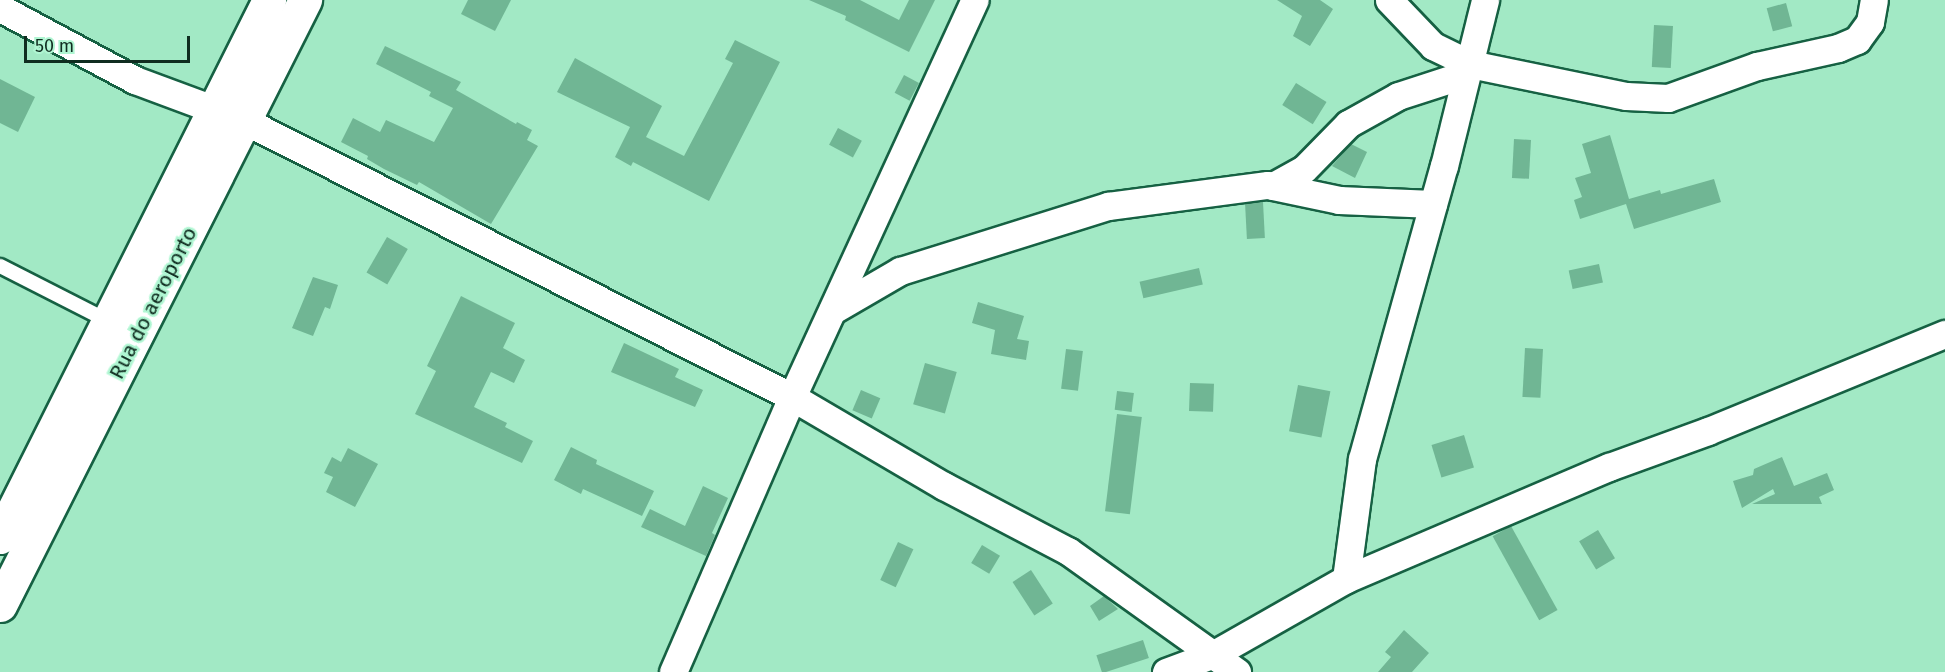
<!DOCTYPE html>
<html>
<head>
<meta charset="utf-8">
<style>
	body { margin:0 }
	#map { position:relative; width:1945px; height:672px; overflow:hidden; background:#a2e9c5; font-family:"Fira Sans",sans-serif }
	div>[style] { position:absolute }
	[style*='--x'] { left:calc(var(--x)*1px); top:calc(var(--y)*1px); width:calc(var(--w)*1px); rotate:calc(var(--a)*1deg) }
	.building>* { inset:0; background:#70b694; transform-origin:0 0 }
	.roads { filter:drop-shadow(2px 0 #166143) drop-shadow(-2px 0 #166143) drop-shadow(0 2px #166143) drop-shadow(0 -2px #166143) }
	.lane>* { height:14px; margin:-7px; padding:0 7px; transform-origin:7px; border-radius:7px; background:#fff }
	.street>* { height:27px; margin:-13.5px; padding:0 13.5px; transform-origin:13.5px; border-radius:13.5px; background:#fff }
	.secondary>* { height:33px; margin:-16.5px; padding:0 16.5px; transform-origin:16.5px; border-radius:16.5px; background:#fff }
	span { translate:-50% -50%; white-space:nowrap; text-align:center; line-height:1.15; -webkit-text-stroke:5px #aff6d2; paint-order:stroke }
	.street-label { font-size:21px; color:#102d20 }
	.scale { position:absolute; left:24px; top:36px; width:166px; height:27px; box-sizing:border-box; border:3px solid #102d20; border-top:0; padding-left:8px; font-size:18px; line-height:21px; white-space:nowrap; color:#102d20; -webkit-text-stroke:4px #aff6d2; paint-order:stroke }
</style>
</head>
<body>
<div id="map">
	<div class="building">
		<i style="clip-path:polygon(468px 0,511px 0,495px 31px,461px 14px)"></i>
		<i style="clip-path:polygon(809px 0,860px 0,899px 20px,909px 0,935px 0,909px 52px,845px 20px,846px 16px)"></i>
		<i style="clip-path:polygon(1277px 0,1320px 0,1333px 9px,1310px 46px,1293px 36px,1302px 16px)"></i>
		<i style="left:1786px;top:3px;width:24px;height:20px;rotate:75deg"></i>
		<i style="left:1654px;top:25px;width:19px;height:42px;rotate:3deg"></i>
		<i style="clip-path:polygon(735px 40px,780px 62px,709px 201px,633px 162px,631px 166px,615px 157px,630px 127px,557px 92px,575px 58px,662px 106px,646px 137px,684px 156px,733px 63px,725px 59px)"></i>
		<i style="clip-path:polygon(385px 46px,461px 82px,456px 90px,516px 124px,517px 122px,532px 130px,527px 140px,538px 146px,491px 224px,419px 182px,417px 185px,384px 169px,367px 159px,368px 156px,341px 142px,353px 118px,380px 132px,386px 120px,434px 142px,453px 108px,429px 96px,431px 92px,376px 64px)"></i>
		<i style="left:904px;top:75px;width:17px;height:20px;rotate:28deg"></i>
		<i style="clip-path:polygon(0 79px,35px 97px,18px 132px,0 123px)"></i>
		<i style="left:1296px;top:83px;width:36px;height:26px;rotate:32deg"></i>
		<i style="left:838px;top:128px;width:27px;height:19px;rotate:28deg"></i>
		<i style="clip-path:polygon(1610px 135px,1629px 199px,1660px 190px,1661px 194px,1714px 179px,1721px 202px,1634px 229px,1626px 204px,1580px 219px,1574px 200px,1582px 197px,1575px 178px,1591px 173px,1582px 144px)"></i>
		<i style="left:1514px;top:139px;width:17px;height:39px;rotate:3deg"></i>
		<i style="clip-path:polygon(1351px 144px,1367px 152px,1355px 178px,1332px 166px)"></i>
		<i style="left:1263px;top:202px;width:36px;height:18px;rotate:87deg"></i>
		<i style="left:387px;top:237px;width:24px;height:41px;rotate:30deg"></i>
		<i style="left:1599px;top:264px;width:19px;height:31px;rotate:78deg"></i>
		<i style="left:1199px;top:268px;width:17px;height:61px;rotate:77deg"></i>
		<i style="clip-path:polygon(313px 277px,338px 285px,330px 309px,325px 307px,313px 336px,292px 328px)"></i>
		<i style="clip-path:polygon(461px 296px,515px 323px,503px 348px,525px 360px,514px 383px,491px 372px,474px 407px,507px 423px,505px 427px,533px 441px,522px 463px,415px 414px,436px 371px,427px 366px)"></i>
		<i style="clip-path:polygon(978px 302px,1024px 316px,1017px 339px,1029px 341px,1026px 360px,991px 354px,995px 330px,972px 323px)"></i>
		<i style="clip-path:polygon(624px 343px,679px 369px,675px 377px,703px 390px,695px 407px,611px 372px)"></i>
		<i style="left:1525px;top:348px;width:18px;height:49px;rotate:3deg"></i>
		<i style="left:1066px;top:349px;width:17px;height:40px;rotate:7deg"></i>
		<i style="left:925px;top:363px;width:33px;height:43px;rotate:16deg"></i>
		<i style="left:1190px;top:383px;width:24px;height:28px;rotate:2deg"></i>
		<i style="left:1298px;top:385px;width:33px;height:47px;rotate:11deg"></i>
		<i style="left:861px;top:390px;width:21px;height:22px;rotate:23deg"></i>
		<i style="left:1117px;top:391px;width:17px;height:19px;rotate:7deg"></i>
		<i style="left:1117px;top:414px;width:25px;height:98px;rotate:7deg"></i>
		<i style="left:1464px;top:435px;width:34px;height:34px;rotate:73deg"></i>
		<i style="clip-path:polygon(571px 447px,597px 460px,596px 464px,654px 491px,642px 516px,583px 489px,581px 494px,554px 480px)"></i>
		<i style="clip-path:polygon(348px 448px,378px 464px,355px 507px,326px 492px,333px 477px,324px 473px,332px 457px,341px 462px)"></i>
		<i style="clip-path:polygon(1782px 457px,1794px 486px,1827px 473px,1834px 490px,1819px 497px,1822px 504px,1752px 504px,1775px 494px,1773px 489px,1742px 508px,1733px 481px,1753px 475px,1754px 469px)"></i>
		<i style="clip-path:polygon(703px 486px,728px 498px,712px 533px,715px 535px,706px 556px,641px 527px,650px 509px,685px 526px)"></i>
		<i style="left:1511px;top:526px;width:96px;height:21px;rotate:61deg"></i>
		<i style="left:1598px;top:530px;width:33px;height:22px;rotate:59deg"></i>
		<i style="left:898px;top:542px;width:17px;height:42px;rotate:25deg"></i>
		<i style="left:982px;top:545px;width:21px;height:21px;rotate:31deg"></i>
		<i style="left:1031px;top:570px;width:40px;height:22px;rotate:57deg"></i>
		<i style="clip-path:polygon(1104px 596px,1118px 609px,1099px 621px,1090px 606px)"></i>
		<i style="clip-path:polygon(1404px 630px,1429px 653px,1412px 672px,1378px 672px,1391px 657px,1385px 652px)"></i>
		<i style="left:1143px;top:640px;width:19px;height:49px;rotate:72deg"></i>
	</div>
	<div class="roads">
		<div class="lane">
			<i style="--x:0;--y:266;--w:121;--a:27"></i>
		</div>
		<div class="street">
			<i style="--x:1389;--y:0;--w:64;--a:46.3"></i>
			<i style="--x:1433;--y:46;--w:41;--a:25.9"></i>
			<i style="--x:1470;--y:64;--w:159;--a:11.6"></i>
			<i style="--x:1626;--y:96;--w:42;--a:2.7"></i>
			<i style="--x:1668;--y:98;--w:95;--a:-19.8"></i>
			<i style="--x:1757;--y:66;--w:83;--a:-12.5"></i>
			<i style="--x:1838;--y:48;--w:21;--a:-23"></i>
			<i style="--x:1857;--y:40;--w:22;--a:-54"></i>
			<i style="--x:1870;--y:22;--w:22;--a:-80"></i>
			<i style="--x:0;--y:8;--w:153;--a:28.1"></i>
			<i style="--x:135;--y:80;--w:117;--a:20.4"></i>
			<i style="--x:245;--y:121;--w:613;--a:26.77"></i>
			<i style="--x:792;--y:397;--w:176;--a:30.4"></i>
			<i style="--x:944;--y:486;--w:140;--a:27.7"></i>
			<i style="--x:1068;--y:551;--w:208;--a:35.6"></i>
			<i style="--x:1273;--y:186;--w:35;--a:-29"></i>
			<i style="--x:1304;--y:169;--w:63;--a:-45.6"></i>
			<i style="--x:1348;--y:124;--w:57;--a:-29.2"></i>
			<i style="--x:1398;--y:96;--w:71;--a:-17.9"></i>
			<i style="--x:833;--y:310;--w:78;--a:-30.2"></i>
			<i style="--x:900;--y:271;--w:218;--a:-17.4"></i>
			<i style="--x:1108;--y:206;--w:161;--a:-7.5"></i>
			<i style="--x:1268;--y:185;--w:73;--a:11.9"></i>
			<i style="--x:1339;--y:200;--w:94;--a:2.4"></i>
			<i style="--x:1346;--y:579;--w:121;--a:-82.4"></i>
			<i style="--x:1362;--y:459;--w:304;--a:-74.4"></i>
			<i style="--x:1444;--y:166;--w:171;--a:-76.1"></i>
			<i style="--x:673;--y:672;--w:300;--a:-66.6"></i>
			<i style="--x:792;--y:397;--w:437;--a:-65.3"></i>
			<i style="--x:1166;--y:672;--w:51;--a:-20.6"></i>
			<i style="--x:1214;--y:654;--w:152;--a:-29.6"></i>
			<i style="--x:1346;--y:579;--w:286;--a:-23.1"></i>
			<i style="--x:1609;--y:467;--w:105;--a:-20"></i>
			<i style="--x:1708;--y:431;--w:256;--a:-22.3"></i>
		</div>
		<div class="secondary">
			<i style="--x:0;--y:537;--w:601;--a:-63.39"></i>
			<i style="--x:0;--y:605;--w:678;--a:-63.25"></i>
		</div>
	</div>
	<div class="street-label">
		<span style="left:153px;top:303px;rotate:-63deg">Rua do aeroporto</span>
	</div>
	<div class="scale">50 m</div>
</div>
</body>
</html>
